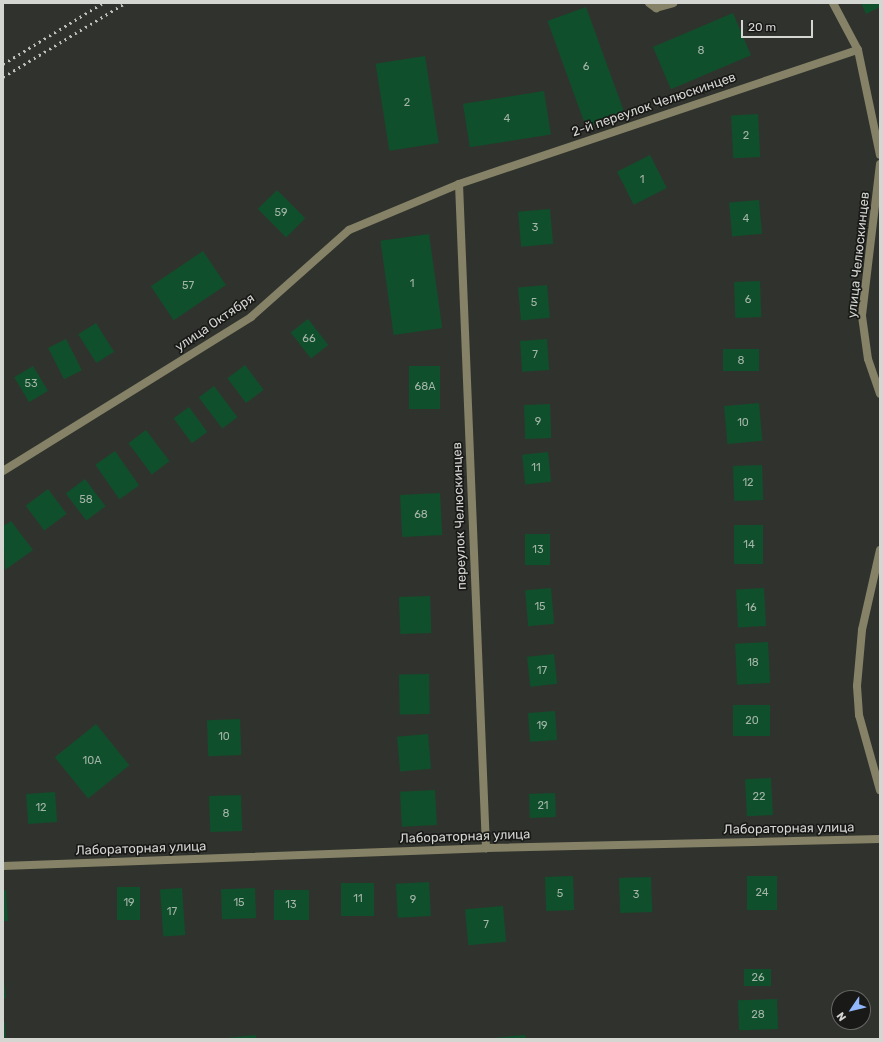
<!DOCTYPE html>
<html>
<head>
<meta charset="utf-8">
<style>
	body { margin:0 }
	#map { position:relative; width:883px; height:1042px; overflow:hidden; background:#30332d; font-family:Rubik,sans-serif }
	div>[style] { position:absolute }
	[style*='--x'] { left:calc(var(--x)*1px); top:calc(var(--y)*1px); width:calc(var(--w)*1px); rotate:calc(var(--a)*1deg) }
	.building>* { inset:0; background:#104f2b; transform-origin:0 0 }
	.lane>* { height:8px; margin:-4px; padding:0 4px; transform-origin:4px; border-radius:4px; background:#868267 }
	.street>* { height:8px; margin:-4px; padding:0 4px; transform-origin:4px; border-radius:4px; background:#868267 }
	.rail>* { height:3px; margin-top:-1.5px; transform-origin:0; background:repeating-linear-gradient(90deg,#bdbfbb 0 2px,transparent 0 6px) }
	span { translate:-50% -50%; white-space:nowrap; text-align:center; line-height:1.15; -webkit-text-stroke:3.5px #191a17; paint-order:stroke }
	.number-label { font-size:11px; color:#a3b4a8 }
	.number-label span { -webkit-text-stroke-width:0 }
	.street-label { font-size:13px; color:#d4d6d2 }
	.frame { position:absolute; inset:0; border:4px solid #d4d6d2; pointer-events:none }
	.north { position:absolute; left:831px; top:990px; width:40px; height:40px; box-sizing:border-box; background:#191a17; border:1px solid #646562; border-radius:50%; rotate:235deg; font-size:11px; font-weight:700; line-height:16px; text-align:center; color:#d4d6d2 }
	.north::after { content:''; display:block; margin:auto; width:14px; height:18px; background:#92b7fd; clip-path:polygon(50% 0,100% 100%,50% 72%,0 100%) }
	.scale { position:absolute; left:741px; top:20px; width:72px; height:18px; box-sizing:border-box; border:2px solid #d4d6d2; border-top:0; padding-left:5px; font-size:12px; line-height:14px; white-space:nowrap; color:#d4d6d2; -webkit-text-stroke:3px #191a17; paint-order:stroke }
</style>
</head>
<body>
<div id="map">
	<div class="building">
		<i style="clip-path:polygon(861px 3px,880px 3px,880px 7px,866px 14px)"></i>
		<i style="left:586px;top:7px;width:113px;height:41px;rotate:70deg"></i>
		<i style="left:733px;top:13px;width:46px;height:87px;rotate:67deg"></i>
		<i style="left:425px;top:56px;width:88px;height:50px;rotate:81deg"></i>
		<i style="left:544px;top:91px;width:44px;height:82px;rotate:81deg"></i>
		<i style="left:758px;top:114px;width:43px;height:27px;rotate:87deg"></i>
		<i style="left:650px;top:155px;width:37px;height:37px;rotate:63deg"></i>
		<i style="left:277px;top:190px;width:40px;height:27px;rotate:45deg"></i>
		<i style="left:759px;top:200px;width:34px;height:30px;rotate:85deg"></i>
		<i style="left:550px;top:209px;width:35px;height:32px;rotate:85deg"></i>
		<i style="left:429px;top:234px;width:95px;height:49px;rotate:82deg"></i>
		<i style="left:203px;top:251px;width:41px;height:63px;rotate:56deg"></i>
		<i style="left:760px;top:281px;width:36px;height:26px;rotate:88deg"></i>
		<i style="left:547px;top:285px;width:33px;height:29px;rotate:85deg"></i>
		<i style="left:308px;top:319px;width:33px;height:22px;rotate:52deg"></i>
		<i style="left:96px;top:323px;width:34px;height:21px;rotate:58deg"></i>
		<i style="left:66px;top:339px;width:35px;height:20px;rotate:63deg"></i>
		<i style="left:547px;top:339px;width:31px;height:27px;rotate:86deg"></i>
		<i style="left:759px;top:349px;width:22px;height:36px;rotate:90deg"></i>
		<i style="left:245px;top:365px;width:31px;height:22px;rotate:53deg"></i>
		<i style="left:33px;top:366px;width:29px;height:22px;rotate:59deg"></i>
		<i style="left:409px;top:366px;width:31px;height:43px"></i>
		<i style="left:214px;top:386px;width:39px;height:19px;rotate:53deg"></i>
		<i style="left:759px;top:403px;width:38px;height:35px;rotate:85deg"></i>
		<i style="left:550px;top:404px;width:34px;height:26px;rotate:88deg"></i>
		<i style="left:189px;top:407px;width:31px;height:19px;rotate:54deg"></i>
		<i style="left:146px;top:430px;width:39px;height:22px;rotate:53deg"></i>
		<i style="left:115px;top:451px;width:42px;height:24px;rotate:55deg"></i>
		<i style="left:548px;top:452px;width:30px;height:26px;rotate:84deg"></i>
		<i style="left:762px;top:465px;width:35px;height:29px;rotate:88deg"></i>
		<i style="left:85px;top:479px;width:34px;height:24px;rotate:53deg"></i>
		<i style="left:48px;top:489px;width:31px;height:28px;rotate:53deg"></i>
		<i style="left:440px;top:493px;width:42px;height:40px;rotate:87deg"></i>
		<i style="clip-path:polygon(11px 521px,33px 550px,5px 570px,3px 526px)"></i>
		<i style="left:763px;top:525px;width:39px;height:29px;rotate:90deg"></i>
		<i style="left:525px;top:534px;width:25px;height:31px"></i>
		<i style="left:551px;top:588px;width:36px;height:26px;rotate:85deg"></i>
		<i style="left:764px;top:588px;width:38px;height:28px;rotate:87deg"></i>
		<i style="left:430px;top:596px;width:37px;height:31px;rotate:88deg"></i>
		<i style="left:768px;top:642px;width:41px;height:33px;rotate:87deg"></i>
		<i style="left:554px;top:654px;width:30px;height:27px;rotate:84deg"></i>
		<i style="left:429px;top:674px;width:40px;height:30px;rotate:89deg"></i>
		<i style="left:770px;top:705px;width:31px;height:37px;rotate:90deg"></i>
		<i style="left:555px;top:711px;width:29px;height:27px;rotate:86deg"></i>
		<i style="left:240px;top:719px;width:36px;height:33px;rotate:88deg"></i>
		<i style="left:96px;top:724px;width:53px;height:53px;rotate:51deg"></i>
		<i style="left:428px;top:734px;width:35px;height:31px;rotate:85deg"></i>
		<i style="left:771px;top:778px;width:37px;height:26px;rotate:87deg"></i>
		<i style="left:435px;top:790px;width:35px;height:35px;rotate:87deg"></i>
		<i style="left:55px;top:792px;width:30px;height:29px;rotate:86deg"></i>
		<i style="left:555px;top:793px;width:24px;height:26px;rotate:88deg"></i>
		<i style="left:241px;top:795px;width:36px;height:32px;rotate:88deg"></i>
		<i style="left:573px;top:876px;width:34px;height:28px;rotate:88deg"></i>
		<i style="left:747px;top:876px;width:30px;height:34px"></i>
		<i style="left:651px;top:877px;width:35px;height:32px;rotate:88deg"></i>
		<i style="left:429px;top:882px;width:34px;height:33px;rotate:87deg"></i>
		<i style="left:341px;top:883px;width:33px;height:33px"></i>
		<i style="left:117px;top:887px;width:23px;height:33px"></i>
		<i style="left:182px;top:888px;width:47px;height:22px;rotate:86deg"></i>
		<i style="left:255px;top:888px;width:30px;height:34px;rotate:88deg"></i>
		<i style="clip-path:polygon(3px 890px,6px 890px,8px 921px,3px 921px)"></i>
		<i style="left:274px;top:890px;width:35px;height:30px"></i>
		<i style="left:503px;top:906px;width:36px;height:38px;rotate:85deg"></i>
		<i style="left:771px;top:969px;width:17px;height:27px;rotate:90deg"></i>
		<i style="clip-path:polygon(3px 971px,6px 998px,3px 999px)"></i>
		<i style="left:777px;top:999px;width:30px;height:39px;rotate:88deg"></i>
		<i style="clip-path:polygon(3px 1022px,5px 1022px,6px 1039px,3px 1039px)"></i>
		<i style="clip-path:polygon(256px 1035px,256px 1039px,226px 1039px,226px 1038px)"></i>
		<i style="clip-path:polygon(525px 1035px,526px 1039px,493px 1039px,493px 1038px)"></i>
	</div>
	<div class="lane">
		<i style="--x:649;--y:3;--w:9;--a:36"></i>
		<i style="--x:656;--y:8;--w:18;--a:-16"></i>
		<i style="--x:833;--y:3;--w:53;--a:62"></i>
	</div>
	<div class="street">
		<i style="--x:880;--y:164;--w:153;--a:96.8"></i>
		<i style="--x:862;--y:316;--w:43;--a:82.1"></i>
		<i style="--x:868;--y:359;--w:37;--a:71"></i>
		<i style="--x:459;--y:184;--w:665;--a:87.67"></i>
		<i style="--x:3;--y:471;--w:292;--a:-31.8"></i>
		<i style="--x:251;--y:317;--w:131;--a:-41.6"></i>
		<i style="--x:349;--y:230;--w:119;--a:-22.7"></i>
		<i style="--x:459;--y:184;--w:421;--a:-18.6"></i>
		<i style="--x:858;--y:50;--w:107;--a:78.2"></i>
		<i style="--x:880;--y:550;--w:82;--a:102.7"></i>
		<i style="--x:862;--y:630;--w:56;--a:95.1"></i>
		<i style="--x:857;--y:686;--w:29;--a:86"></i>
		<i style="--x:859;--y:715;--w:78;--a:74.4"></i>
		<i style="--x:3;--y:866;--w:483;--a:-2.1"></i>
		<i style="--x:486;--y:848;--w:394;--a:-1.3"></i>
	</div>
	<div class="rail">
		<i style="--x:3;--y:64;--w:117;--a:-31.4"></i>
		<i style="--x:3;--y:77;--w:143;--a:-31.2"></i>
	</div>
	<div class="number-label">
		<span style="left:701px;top:51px">8</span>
		<span style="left:586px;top:67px">6</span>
		<span style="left:407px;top:103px">2</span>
		<span style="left:507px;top:119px">4</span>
		<span style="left:746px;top:136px">2</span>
		<span style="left:642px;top:180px">1</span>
		<span style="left:281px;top:213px">59</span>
		<span style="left:746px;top:219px">4</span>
		<span style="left:535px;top:228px">3</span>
		<span style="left:412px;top:284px">1</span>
		<span style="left:188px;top:286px">57</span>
		<span style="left:748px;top:300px">6</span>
		<span style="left:534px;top:303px">5</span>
		<span style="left:309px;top:339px">66</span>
		<span style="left:535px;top:355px">7</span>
		<span style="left:741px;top:361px">8</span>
		<span style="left:31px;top:384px">53</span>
		<span style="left:425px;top:387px">68А</span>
		<span style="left:538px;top:422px">9</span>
		<span style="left:743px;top:423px">10</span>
		<span style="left:536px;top:468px">11</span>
		<span style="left:748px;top:483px">12</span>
		<span style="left:86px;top:500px">58</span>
		<span style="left:421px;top:515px">68</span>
		<span style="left:749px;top:545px">14</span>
		<span style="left:538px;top:550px">13</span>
		<span style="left:540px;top:607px">15</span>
		<span style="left:751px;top:608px">16</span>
		<span style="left:753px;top:663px">18</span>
		<span style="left:542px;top:671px">17</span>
		<span style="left:752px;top:721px">20</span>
		<span style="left:542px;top:726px">19</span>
		<span style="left:224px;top:737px">10</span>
		<span style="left:92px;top:761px">10А</span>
		<span style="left:759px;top:797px">22</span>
		<span style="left:543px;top:806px">21</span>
		<span style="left:41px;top:808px">12</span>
		<span style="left:226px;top:814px">8</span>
		<span style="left:762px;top:893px">24</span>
		<span style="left:560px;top:894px">5</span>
		<span style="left:636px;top:895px">3</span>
		<span style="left:358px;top:899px">11</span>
		<span style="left:413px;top:900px">9</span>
		<span style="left:129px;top:903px">19</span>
		<span style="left:239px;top:903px">15</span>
		<span style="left:291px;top:905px">13</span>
		<span style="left:172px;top:912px">17</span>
		<span style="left:486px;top:925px">7</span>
		<span style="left:758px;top:978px">26</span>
		<span style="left:758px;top:1015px">28</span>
	</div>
	<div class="street-label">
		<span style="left:654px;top:105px;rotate:-19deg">2-й переулок Челюскинцев</span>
		<span style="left:859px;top:255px;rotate:-84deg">улица Челюскинцев</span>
		<span style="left:215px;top:323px;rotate:-34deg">улица Октября</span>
		<span style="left:460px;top:516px;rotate:-92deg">переулок Челюскинцев</span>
		<span style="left:789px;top:829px;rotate:-1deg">Лабораторная улица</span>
		<span style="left:465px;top:837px;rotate:-2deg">Лабораторная улица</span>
		<span style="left:141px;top:849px;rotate:-2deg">Лабораторная улица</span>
	</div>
	<div class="frame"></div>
	<div class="north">N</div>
	<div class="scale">20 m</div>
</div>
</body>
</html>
